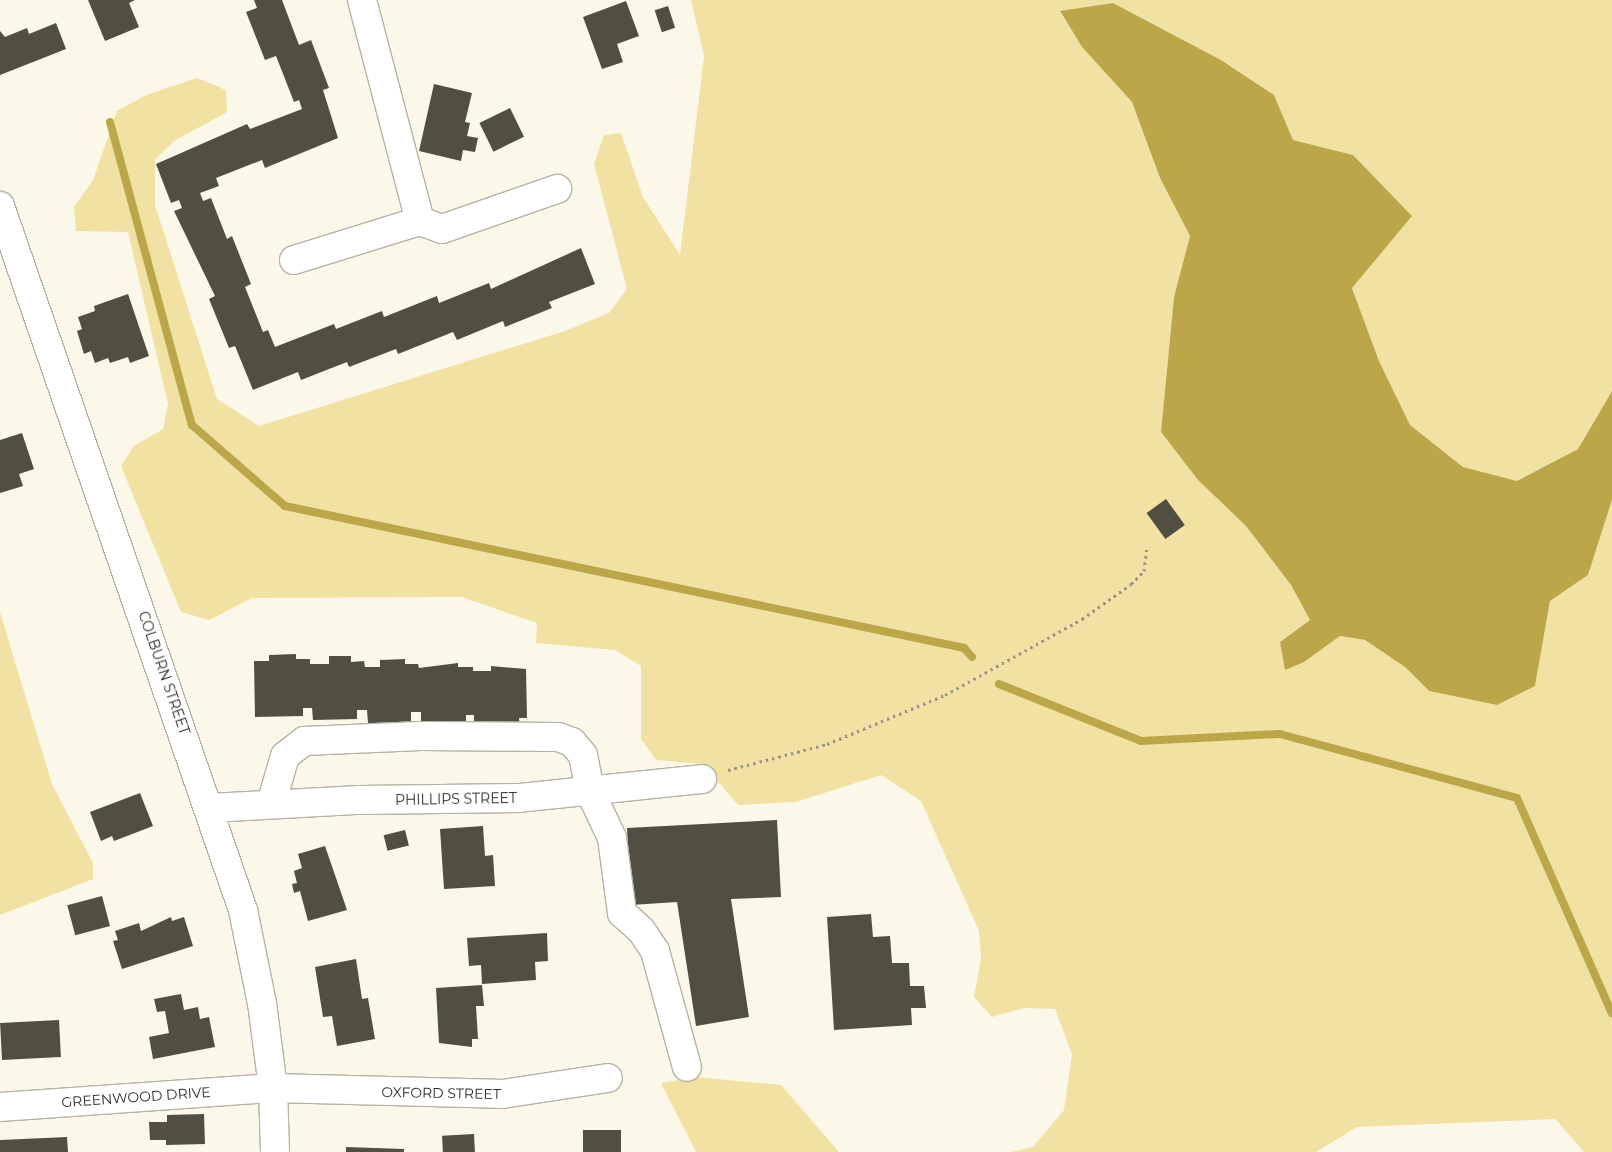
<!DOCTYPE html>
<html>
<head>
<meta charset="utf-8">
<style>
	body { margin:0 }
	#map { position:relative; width:1612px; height:1152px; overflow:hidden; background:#fcf8e9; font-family:Montserrat,sans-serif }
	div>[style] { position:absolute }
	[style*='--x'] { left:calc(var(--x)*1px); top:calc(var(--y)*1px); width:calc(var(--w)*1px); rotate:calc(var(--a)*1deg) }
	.green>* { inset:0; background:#f1e2a3 }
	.water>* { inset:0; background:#bba649 }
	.stream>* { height:8px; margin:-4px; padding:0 4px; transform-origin:4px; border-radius:4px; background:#bba649 }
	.building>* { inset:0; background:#514e42; transform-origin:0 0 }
	.path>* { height:3px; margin-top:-1.5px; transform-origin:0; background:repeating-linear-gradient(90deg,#969389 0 2.5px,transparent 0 6.5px) }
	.roads { filter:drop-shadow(1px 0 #b6b3a5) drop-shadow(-1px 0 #b6b3a5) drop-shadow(0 1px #b6b3a5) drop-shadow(0 -1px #b6b3a5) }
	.minor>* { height:28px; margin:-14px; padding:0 14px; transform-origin:14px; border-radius:14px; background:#fff }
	span { translate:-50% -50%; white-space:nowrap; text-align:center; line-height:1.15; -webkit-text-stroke:5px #fff; paint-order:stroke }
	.street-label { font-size:14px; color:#302f29 }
</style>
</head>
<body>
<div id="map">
	<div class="green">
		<i style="clip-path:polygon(691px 0,1612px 0,1612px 391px,1578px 449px,1517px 481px,1463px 467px,1410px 425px,1379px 361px,1352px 287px,1412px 216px,1353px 155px,1293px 140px,1274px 95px,1221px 60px,1113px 3px,1060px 12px,1082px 47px,1132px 102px,1160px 178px,1190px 236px,1174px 297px,1161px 432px,1198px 480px,1246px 526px,1291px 585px,1310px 620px,1280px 642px,1304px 662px,1340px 636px,1365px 640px,1405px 667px,1429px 691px,1497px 705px,1535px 686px,1550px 601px,1588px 575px,1612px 500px,1612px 1152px,1584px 1152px,1555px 1119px,1357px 1127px,1316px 1152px,1010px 1152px,1033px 1147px,1064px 1110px,1072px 1054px,1055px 1009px,1024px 1008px,992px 1017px,974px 997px,981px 959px,979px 931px,921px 801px,881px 775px,796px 802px,738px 805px,703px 764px,656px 760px,641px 739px,641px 666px,615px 650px,536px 643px,537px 623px,462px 597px,252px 598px,209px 620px,181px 612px,121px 466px,134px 446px,163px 429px,168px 404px,128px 232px,76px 231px,74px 207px,93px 180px,117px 111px,146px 95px,197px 78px,226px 90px,227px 112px,174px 141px,155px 160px,155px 205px,217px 399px,259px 426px,565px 331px,609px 313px,627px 289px,594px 164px,604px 135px,621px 133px,643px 197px,680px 255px,704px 56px)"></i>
		<i style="clip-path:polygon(0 612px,52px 784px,93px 863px,93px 879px,0 915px)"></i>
		<i style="clip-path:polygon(696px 1077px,781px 1085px,839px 1152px,696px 1152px,661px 1083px)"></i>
	</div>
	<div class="water">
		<i style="clip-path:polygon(1113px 3px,1221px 60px,1274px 95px,1293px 140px,1353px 155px,1412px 216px,1352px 288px,1379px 361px,1410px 425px,1463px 467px,1517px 481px,1578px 449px,1612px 391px,1612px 500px,1588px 575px,1550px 601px,1535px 686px,1497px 705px,1429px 691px,1405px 667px,1365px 640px,1340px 636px,1304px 662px,1285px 670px,1280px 642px,1310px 620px,1291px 585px,1246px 526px,1198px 480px,1161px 432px,1174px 297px,1190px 236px,1160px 178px,1132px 102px,1082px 47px,1060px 11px)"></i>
	</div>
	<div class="stream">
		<i style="--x:110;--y:122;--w:314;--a:74.9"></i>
		<i style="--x:192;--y:425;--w:123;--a:41.1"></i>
		<i style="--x:285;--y:506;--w:694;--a:11.81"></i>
		<i style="--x:964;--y:648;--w:12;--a:48"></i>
		<i style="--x:999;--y:684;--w:153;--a:21.9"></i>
		<i style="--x:1141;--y:741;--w:139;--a:-2.9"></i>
		<i style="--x:1280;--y:734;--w:245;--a:15.1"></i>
		<i style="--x:1517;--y:798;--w:235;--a:66.2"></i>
	</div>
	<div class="building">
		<i style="clip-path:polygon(88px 0,135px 0,129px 3px,139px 27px,105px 41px)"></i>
		<i style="clip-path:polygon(254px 0,282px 0,299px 45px,311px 40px,329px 88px,323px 90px,338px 138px,265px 168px,262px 160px,216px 178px,219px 186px,200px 193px,203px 201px,211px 198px,227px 239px,232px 236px,251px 284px,245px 287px,263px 332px,268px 330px,275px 347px,334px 324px,336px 329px,382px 311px,384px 317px,437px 296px,439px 303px,489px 283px,491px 289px,581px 248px,595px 284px,549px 302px,552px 308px,505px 327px,503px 321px,457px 340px,453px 332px,398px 354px,396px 349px,349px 367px,347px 362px,301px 380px,298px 372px,253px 390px,235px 346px,229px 348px,209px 299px,215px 296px,174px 211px,182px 208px,179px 200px,171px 203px,156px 164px,247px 124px,250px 129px,302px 109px,299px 100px,294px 102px,276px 56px,265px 60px,246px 12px,257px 8px)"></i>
		<i style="clip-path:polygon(626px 1px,639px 36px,617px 44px,623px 62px,602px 69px,583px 17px)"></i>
		<i style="left:668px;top:6px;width:23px;height:14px;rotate:72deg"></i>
		<i style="clip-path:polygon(56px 23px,66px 49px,0 75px,0 31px,5px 37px,27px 28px,29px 34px)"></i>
		<i style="clip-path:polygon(434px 84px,472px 93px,465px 122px,470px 123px,467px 136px,478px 138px,475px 152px,463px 150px,461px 161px,419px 151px)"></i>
		<i style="left:510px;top:108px;width:32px;height:34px;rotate:64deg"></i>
		<i style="clip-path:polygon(128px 294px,149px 356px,130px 363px,128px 357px,110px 363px,108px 358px,95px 363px,91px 351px,84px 354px,77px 331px,82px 329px,78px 317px,95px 311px,94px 306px)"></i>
		<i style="clip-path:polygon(22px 433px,34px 469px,19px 474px,23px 486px,0 493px,0 440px)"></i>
		<i style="left:1166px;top:499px;width:32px;height:24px;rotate:54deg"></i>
		<i style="clip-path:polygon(296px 654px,296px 659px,310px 659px,310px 664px,329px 664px,329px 656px,351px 656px,351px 662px,364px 661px,365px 667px,380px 667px,380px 660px,405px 659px,405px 664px,418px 664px,419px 668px,458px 663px,458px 667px,473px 667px,473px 671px,491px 671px,491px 666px,526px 669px,527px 718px,519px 718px,520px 727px,474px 727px,474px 715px,466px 715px,466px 725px,421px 726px,421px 712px,411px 712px,411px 723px,368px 723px,367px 710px,357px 710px,357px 719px,313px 720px,312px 708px,303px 708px,303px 716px,255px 717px,254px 661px,269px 661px,269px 655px)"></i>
		<i style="clip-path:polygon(140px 793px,153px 826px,114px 841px,112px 836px,101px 841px,90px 812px)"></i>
		<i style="clip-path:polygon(777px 820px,781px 897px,731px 899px,749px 1017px,696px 1026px,677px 902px,631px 905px,627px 828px)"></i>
		<i style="clip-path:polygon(483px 826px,485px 856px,493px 855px,495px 886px,444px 889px,440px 829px)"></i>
		<i style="left:405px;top:830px;width:16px;height:22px;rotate:76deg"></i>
		<i style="clip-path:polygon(325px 846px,347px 910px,308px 921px,300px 891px,294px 893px,292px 884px,297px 883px,294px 871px,302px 868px,298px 854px)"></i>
		<i style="left:102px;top:896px;width:31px;height:36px;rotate:75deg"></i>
		<i style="clip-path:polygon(871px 914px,873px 937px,890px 936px,892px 963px,909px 963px,910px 986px,924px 986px,926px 1008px,911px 1008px,912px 1025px,834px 1030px,827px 917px)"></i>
		<i style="clip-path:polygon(171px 917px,172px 921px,184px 917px,193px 946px,122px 969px,113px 941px,118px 940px,115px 931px,139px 923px,141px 931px)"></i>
		<i style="clip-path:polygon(547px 933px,548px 961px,535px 962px,536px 980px,482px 984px,481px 965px,469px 966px,467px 938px)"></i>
		<i style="clip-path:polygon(356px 959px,362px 999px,368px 998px,375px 1039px,337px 1046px,332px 1016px,323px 1017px,315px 967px)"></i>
		<i style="clip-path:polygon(482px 985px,484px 1006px,476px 1006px,478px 1039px,472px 1039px,472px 1047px,439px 1043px,436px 988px)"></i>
		<i style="clip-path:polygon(181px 994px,184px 1010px,198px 1007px,200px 1019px,209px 1017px,215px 1047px,153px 1059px,149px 1037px,169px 1033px,165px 1011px,157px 1012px,154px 999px)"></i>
		<i style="left:59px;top:1020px;width:37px;height:59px;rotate:87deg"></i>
		<i style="clip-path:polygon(204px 1114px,205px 1144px,166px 1145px,166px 1140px,150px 1140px,149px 1122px,167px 1122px,167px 1115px)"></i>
		<i style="left:621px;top:1130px;width:22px;height:38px;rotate:90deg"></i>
		<i style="left:474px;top:1134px;width:18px;height:32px;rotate:87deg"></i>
		<i style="clip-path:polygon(67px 1137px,68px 1152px,0 1152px,0 1140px)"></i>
		<i style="clip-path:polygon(346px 1147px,404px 1149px,404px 1152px,346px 1152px)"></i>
	</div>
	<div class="path">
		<i style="--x:728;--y:770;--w:102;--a:-14.7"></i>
		<i style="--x:827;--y:744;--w:128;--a:-22.6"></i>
		<i style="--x:945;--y:695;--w:157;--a:-29"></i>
		<i style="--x:1082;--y:619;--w:60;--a:-35.5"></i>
		<i style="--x:1131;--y:584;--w:18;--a:-45"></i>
		<i style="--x:1144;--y:571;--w:23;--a:-83"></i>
	</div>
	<div class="roads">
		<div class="minor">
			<i style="--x:362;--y:0;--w:228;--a:75.3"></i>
			<i style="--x:0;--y:206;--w:745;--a:70.96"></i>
			<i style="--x:243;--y:910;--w:95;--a:78.5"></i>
			<i style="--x:262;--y:1003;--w:86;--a:82.6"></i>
			<i style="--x:273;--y:1088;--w:64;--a:88.2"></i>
			<i style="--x:294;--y:260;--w:132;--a:-17.2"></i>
			<i style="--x:420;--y:221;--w:23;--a:20"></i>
			<i style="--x:442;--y:229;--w:122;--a:-19.2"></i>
			<i style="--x:271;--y:804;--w:50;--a:-73.7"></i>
			<i style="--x:285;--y:756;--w:24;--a:-38"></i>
			<i style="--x:304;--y:741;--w:117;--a:-2.4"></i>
			<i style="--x:421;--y:736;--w:137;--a:0.4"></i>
			<i style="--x:558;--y:737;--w:15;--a:20"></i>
			<i style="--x:572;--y:742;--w:17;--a:50"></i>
			<i style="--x:583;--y:755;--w:37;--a:79"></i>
			<i style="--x:590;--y:791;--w:52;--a:64.9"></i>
			<i style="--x:612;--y:838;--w:76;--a:82.4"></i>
			<i style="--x:622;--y:913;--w:25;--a:42"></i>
			<i style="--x:641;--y:930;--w:25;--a:56"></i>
			<i style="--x:655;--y:951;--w:120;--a:74.6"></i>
			<i style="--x:210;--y:808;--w:150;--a:-3.1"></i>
			<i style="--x:360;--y:800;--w:159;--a:-0.7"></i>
			<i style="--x:519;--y:798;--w:184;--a:-5.9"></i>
			<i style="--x:0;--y:1107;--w:274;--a:-4"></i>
			<i style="--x:273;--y:1088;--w:229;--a:1.5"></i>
			<i style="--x:502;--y:1094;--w:107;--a:-8.6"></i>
		</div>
	</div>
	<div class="street-label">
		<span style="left:164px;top:673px;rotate:71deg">COLBURN STREET</span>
		<span style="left:456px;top:799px;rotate:-1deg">PHILLIPS STREET</span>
		<span style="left:441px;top:1093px;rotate:1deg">OXFORD STREET</span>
		<span style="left:136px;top:1097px;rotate:-4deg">GREENWOOD DRIVE</span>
	</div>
</div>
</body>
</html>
